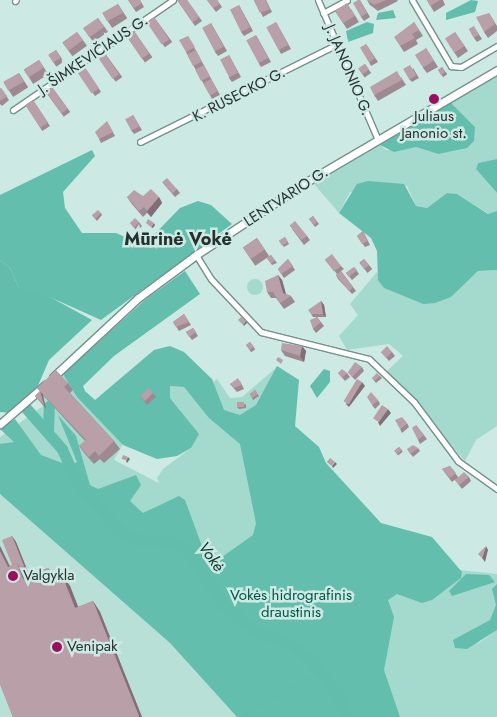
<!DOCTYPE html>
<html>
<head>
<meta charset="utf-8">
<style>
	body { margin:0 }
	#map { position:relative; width:497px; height:717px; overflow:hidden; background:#cceae3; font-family:Jost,sans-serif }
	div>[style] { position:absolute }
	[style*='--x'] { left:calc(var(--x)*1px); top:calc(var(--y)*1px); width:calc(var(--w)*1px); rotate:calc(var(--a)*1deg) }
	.built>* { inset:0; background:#b9e0d7 }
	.green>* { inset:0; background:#a4d9cd }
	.round { border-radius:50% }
	.forest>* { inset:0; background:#63bead }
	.water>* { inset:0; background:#62bdac }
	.stream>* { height:2px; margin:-1px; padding:0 1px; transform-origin:1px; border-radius:1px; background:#62bdac }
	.river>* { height:11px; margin:-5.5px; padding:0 5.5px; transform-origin:5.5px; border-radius:5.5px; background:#62bdac }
	.roads { filter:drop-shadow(1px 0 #75908a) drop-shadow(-1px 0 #75908a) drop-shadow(0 1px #75908a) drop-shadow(0 -1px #75908a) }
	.minor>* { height:5px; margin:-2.5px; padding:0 2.5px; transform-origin:2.5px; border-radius:2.5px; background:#fff }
	.secondary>* { height:7px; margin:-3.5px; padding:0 3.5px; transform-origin:3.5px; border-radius:3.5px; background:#fff }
	.wall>* { inset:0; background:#9f8990; transform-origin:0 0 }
	.shaded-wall>* { inset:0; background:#826f76 }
	.building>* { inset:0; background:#b99fa8; transform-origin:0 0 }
	.dots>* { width:14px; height:14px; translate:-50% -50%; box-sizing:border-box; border:2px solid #cceae3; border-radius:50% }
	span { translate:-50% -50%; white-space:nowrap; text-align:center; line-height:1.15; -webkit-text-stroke:5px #cceae3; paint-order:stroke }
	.street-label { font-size:15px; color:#26312e }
	.poi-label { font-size:15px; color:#26312e }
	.left { translate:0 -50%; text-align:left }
	.park-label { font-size:15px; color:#01554a }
	.water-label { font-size:16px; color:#0c3831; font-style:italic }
	.quarter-label { font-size:18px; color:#26312e; font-weight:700 }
</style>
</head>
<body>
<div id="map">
	<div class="built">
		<i style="clip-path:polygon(0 494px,170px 643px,237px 717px,0 717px)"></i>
	</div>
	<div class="green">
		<i style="clip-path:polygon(497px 76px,497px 159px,478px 163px,476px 169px,497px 193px,497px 211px,489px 214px,457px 194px,447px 193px,427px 208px,416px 206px,407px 186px,350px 192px,339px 213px,314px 184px,380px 145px,386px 150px,416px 147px,438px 154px,475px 127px,451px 103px)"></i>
		<i style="clip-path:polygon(497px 270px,497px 426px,476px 440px,465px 461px,387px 371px,403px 356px,389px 344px,347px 350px,339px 336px,358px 315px,350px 304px,377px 272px,384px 288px,423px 304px,451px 297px,478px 271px)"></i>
		<i class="round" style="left:247px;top:279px;width:16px;height:16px"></i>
		<i style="clip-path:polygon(277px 367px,281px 429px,361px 515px,459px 570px,497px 574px,497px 620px,476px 645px,497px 630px,497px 717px,237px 717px,177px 642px,0 491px,0 437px,47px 403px,39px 393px,62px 372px,125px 440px,114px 460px,159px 483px,157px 478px,163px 469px,191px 448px,180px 410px,170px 398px,170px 386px,184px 387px,194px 399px,217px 379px,230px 398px,242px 397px)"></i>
	</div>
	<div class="forest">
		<i style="clip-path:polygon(451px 103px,475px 127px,474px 141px,467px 148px,438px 154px,416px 147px,394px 152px,380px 145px)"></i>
		<i style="clip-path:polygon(92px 150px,95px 156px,63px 192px,65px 208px,82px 233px,116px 233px,144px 245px,180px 208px,198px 201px,211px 205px,232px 224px,101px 320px,52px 298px,30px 295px,19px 288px,10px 268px,0 260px,0 195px)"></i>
		<i style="clip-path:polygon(497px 159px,497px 193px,476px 169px,478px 163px)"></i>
		<i style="clip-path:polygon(368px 181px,404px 184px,416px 206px,427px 208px,447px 193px,457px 194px,488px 214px,497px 211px,497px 270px,478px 271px,451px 297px,435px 303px,423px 304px,384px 288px,378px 280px,377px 251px,371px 238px,339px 213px,357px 184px)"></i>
		<i style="clip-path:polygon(185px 271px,200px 294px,114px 356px,83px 386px,85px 391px,95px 400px,154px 350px,170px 346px,184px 352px,212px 379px,224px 410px,240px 415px,256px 405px,277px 366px,299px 380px,295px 426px,319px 447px,326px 463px,381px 523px,432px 537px,462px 572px,461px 578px,432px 600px,422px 603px,397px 594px,388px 600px,394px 617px,384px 670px,400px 717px,237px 717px,170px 643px,0 494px,0 444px,14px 442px,0 429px,15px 419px,41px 455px,70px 466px,77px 462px,58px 415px,76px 436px,90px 485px,98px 489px,136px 475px,141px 485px,130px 501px,143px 513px,179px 496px,185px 500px,206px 557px,214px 560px,222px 557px,253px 535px,256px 523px,240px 444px,209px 418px,184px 387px,170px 386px,170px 398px,199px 434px,191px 448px,177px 456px,157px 459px,123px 445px,77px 397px,63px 374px,146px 299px)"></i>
		<i style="clip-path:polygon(497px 584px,497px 630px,467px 649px,455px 648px,453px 640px,490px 620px,496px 605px,492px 589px)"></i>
	</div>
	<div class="water">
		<i style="clip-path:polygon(471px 0,478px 1px,475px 12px,446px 20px,446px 13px)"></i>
		<i style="clip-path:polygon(393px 10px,396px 18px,376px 20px,378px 13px)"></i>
		<i style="clip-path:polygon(367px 22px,374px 24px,373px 33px,348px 42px,346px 31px)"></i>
		<i style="clip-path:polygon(0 260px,10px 268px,19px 288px,52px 298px,92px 320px,49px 360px,37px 388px,10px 413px,0 412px)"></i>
		<i style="clip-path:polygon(324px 369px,330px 371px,330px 382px,317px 398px,310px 386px)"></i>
		<i style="clip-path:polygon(466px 574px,489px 575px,495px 582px,452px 596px,449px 591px)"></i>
	</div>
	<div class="stream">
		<i style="--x:239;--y:717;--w:94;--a:-29.3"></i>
	</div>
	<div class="river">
		<i style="--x:25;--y:407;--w:56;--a:48.6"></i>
		<i style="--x:62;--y:449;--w:36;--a:66"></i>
		<i style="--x:77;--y:482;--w:67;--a:48.7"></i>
		<i style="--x:121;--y:532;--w:17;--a:25"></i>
		<i style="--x:136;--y:539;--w:38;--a:5"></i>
		<i style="--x:174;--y:542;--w:15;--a:28"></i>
		<i style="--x:187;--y:549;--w:67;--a:56.5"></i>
		<i style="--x:224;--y:605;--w:38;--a:40"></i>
		<i style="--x:253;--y:629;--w:50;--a:23.5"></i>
		<i style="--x:299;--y:649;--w:16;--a:43"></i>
		<i style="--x:311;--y:660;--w:48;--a:52.7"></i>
		<i style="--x:340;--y:698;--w:20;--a:70"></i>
		<i style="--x:48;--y:430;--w:24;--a:-88"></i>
	</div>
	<div class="roads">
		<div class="minor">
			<i style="--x:318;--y:0;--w:152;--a:66.8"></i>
			<i style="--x:412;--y:0;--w:77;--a:59.4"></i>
			<i style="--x:451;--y:66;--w:10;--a:6"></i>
			<i style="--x:461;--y:67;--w:42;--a:-30.3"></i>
			<i style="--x:15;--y:1;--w:1;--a:-45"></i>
			<i style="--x:323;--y:13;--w:27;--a:-28"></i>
			<i style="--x:13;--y:110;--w:194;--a:-34.5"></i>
			<i style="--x:140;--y:142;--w:220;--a:-26.4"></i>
			<i style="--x:196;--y:255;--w:28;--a:58"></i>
			<i style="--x:211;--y:279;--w:73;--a:46.7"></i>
			<i style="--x:261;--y:332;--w:111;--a:14"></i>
			<i style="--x:369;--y:359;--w:62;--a:43.7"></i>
			<i style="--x:414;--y:402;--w:74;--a:53.3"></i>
			<i style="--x:458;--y:461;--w:48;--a:35.7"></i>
		</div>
		<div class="secondary">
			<i style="--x:53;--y:377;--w:116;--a:-42.9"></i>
			<i style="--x:138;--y:298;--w:72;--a:-36.6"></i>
			<i style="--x:196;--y:255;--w:134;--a:-33.5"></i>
			<i style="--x:308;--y:181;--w:219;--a:-30.4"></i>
			<i style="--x:0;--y:424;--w:60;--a:-40.9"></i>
		</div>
	</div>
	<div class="wall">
		<i style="clip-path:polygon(128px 0,140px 0,144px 7px,136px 12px)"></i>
		<i style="clip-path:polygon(177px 0,187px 0,202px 21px,195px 26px)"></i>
		<i style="clip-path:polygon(207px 0,217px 0,222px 7px,216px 12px)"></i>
		<i style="clip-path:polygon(254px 0,266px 0,272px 12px,263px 17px)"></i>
		<i style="clip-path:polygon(360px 0,370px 17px,364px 21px,361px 17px)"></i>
		<i style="clip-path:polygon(367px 0,397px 0,398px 1px,378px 11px,370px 5px)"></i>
		<i style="clip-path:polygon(427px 0,443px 0,445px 5px,434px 12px)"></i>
		<i style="left:118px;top:4px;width:17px;height:18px;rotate:57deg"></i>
		<i style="clip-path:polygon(239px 5px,253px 31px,244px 36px,241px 32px)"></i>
		<i style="clip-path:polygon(351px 9px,359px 22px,347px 29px,335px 11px)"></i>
		<i style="clip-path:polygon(489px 13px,497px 26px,497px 31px,488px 38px,484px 32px)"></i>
		<i style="left:154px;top:17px;width:31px;height:9px;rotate:54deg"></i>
		<i style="left:98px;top:18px;width:17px;height:18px;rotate:54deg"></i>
		<i style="clip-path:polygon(276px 22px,291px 49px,281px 54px,279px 50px)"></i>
		<i style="clip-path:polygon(414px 22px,423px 36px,416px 40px,418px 44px,404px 52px,400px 46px)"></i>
		<i style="clip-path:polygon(211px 23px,227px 51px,218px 56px,215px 52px)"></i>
		<i style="clip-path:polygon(476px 30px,482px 39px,477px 42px,474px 38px)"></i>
		<i style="left:134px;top:31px;width:32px;height:9px;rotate:55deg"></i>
		<i style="left:77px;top:32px;width:17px;height:18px;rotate:54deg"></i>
		<i style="clip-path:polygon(455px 32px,468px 51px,458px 58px,454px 52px)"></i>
		<i style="clip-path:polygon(256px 35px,271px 62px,261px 67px,259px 64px)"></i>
		<i style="clip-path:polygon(188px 36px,220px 95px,212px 99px,186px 52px)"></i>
		<i style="clip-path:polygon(366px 44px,378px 62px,371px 66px,369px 62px)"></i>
		<i style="clip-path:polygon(426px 48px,438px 67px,427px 73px,423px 68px)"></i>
		<i style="left:56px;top:50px;width:14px;height:9px;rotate:56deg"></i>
		<i style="left:104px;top:52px;width:31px;height:8px;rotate:54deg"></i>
		<i style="clip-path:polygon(229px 55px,241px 77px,232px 82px,229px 78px)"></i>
		<i style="left:39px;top:60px;width:17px;height:18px;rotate:57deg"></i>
		<i style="left:365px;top:64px;width:11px;height:8px;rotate:56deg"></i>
		<i style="clip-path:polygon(84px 66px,101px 92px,95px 96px,77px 71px)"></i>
		<i style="left:442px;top:67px;width:9px;height:5px;rotate:54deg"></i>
		<i style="clip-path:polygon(413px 68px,419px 78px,412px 82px,409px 79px)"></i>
		<i style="left:19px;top:73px;width:17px;height:18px;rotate:57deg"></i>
		<i style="clip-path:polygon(401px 77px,406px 85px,378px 101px,374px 95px)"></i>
		<i style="left:52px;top:87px;width:31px;height:8px;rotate:54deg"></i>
		<i style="clip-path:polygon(1px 88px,9px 100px,2px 106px,0 104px,0 89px)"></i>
		<i style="left:33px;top:100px;width:31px;height:9px;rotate:57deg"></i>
		<i style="clip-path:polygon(133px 115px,142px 130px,134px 134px,131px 130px)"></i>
		<i style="clip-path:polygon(109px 125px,115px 136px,101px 143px,99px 139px)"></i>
		<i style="clip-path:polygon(162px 182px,177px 189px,180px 193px,175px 197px)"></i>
		<i style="clip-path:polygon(143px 196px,159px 197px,162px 203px,151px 217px,147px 213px,143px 217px,131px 203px,127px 197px)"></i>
		<i style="clip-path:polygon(101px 213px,102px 215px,97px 221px,92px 215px)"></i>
		<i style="left:313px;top:216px;width:10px;height:5px;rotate:53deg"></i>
		<i style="clip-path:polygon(139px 222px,142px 226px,137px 231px,130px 223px)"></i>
		<i style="clip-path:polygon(292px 229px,307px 236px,310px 240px,304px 245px)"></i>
		<i style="clip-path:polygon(363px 231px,370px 245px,365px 247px,357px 236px)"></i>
		<i style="clip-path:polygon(285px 237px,289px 244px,284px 247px,279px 241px)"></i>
		<i style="left:257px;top:238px;width:22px;height:17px;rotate:56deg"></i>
		<i style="clip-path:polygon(271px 255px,277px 263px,272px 265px,267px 258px)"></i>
		<i style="clip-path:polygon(288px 259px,295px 270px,284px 278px,278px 269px)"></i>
		<i style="left:364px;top:259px;width:13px;height:6px;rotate:51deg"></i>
		<i style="clip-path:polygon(325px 260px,341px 266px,344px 269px,341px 271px,356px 291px,352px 294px,338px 279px,336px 275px,337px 274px)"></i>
		<i style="clip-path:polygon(354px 267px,359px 274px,352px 280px,346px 273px)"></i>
		<i style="clip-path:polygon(278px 275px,282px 280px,286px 294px,291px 296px,295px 302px,284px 309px,276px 298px,271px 298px,267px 292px)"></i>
		<i style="clip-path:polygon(321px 301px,324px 305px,326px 317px,317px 317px,324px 326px,316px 333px,313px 329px,316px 317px,313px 317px,311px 314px)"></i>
		<i style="clip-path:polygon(184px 314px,191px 325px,179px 331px,173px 322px)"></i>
		<i style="clip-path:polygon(193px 328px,198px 336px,192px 340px,186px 332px)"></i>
		<i style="left:250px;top:342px;width:9px;height:5px;rotate:54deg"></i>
		<i style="clip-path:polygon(302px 346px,306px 351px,304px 362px,285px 356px,281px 350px)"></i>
		<i style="clip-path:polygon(381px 352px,392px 352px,395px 356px,389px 361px)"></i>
		<i style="clip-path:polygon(362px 367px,364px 371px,355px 380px,348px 372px)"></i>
		<i style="clip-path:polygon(338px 373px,347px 373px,350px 377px,345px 381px)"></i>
		<i style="clip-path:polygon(380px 376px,382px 378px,376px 383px,372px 378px)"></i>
		<i style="clip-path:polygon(240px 381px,244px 389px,237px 392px,230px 384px)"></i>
		<i style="clip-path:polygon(68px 383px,73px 390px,70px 393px,114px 441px,120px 449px,104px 463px,100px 459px,94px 464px,85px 454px,79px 446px,85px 441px,43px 395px,46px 409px,35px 396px,40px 391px,37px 388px)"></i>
		<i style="clip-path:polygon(255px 390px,259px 396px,253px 400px,250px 394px)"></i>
		<i style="clip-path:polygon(153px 393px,156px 397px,147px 405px,140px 396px)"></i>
		<i style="clip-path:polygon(378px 400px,380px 404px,375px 409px,372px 405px)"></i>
		<i style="clip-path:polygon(246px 404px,246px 408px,239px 409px,237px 407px)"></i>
		<i style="clip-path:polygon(407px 423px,409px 427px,402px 433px,400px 429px)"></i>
		<i style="clip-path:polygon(416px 425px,427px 439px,420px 444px,418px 440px)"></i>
		<i style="left:399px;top:447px;width:6px;height:6px;rotate:51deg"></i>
		<i style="clip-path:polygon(418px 448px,420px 451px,413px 457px,410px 453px)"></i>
		<i style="clip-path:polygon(450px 466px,458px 477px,469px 477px,471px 481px,462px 489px,455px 480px,457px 478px,452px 482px,442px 469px)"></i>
		<i style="clip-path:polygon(12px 536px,16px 542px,28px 572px,24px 573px,25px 577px,48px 568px,55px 578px,62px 575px,70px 586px,78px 607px,93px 601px,100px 612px,142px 717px,13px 717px,0 684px,0 546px,10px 566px,12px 565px)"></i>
	</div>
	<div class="shaded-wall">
		<i style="clip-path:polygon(159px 197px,162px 203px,151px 217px,147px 211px)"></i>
		<i style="clip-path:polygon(154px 223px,155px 225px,153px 228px,151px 227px)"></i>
		<i style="clip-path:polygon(143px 235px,144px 237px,140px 242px,139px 240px)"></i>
		<i style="clip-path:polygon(278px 275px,282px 280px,287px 298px,283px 293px)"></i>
		<i style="clip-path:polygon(321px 301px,324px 305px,326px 317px,323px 314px)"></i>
		<i style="clip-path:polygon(246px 321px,247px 323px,244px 326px,243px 325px)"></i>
		<i style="clip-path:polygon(302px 346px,306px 351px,304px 362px,300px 356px)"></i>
		<i style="clip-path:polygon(362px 382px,365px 386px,349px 407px,346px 404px)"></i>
		<i style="clip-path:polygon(40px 391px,43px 395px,46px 409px,44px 405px)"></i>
		<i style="clip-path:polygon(388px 409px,391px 413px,380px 426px,378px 422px)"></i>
		<i style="clip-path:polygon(128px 457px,130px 459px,127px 463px,126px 461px)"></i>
		<i style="clip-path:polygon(335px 462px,337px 464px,333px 468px,332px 466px)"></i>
		<i style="clip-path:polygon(12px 536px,16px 542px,28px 572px,24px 566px)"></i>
		<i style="clip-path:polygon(0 546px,15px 578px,8px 567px,0 551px)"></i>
		<i style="clip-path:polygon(486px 546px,488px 550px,485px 562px,482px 558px)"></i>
		<i style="clip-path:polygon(17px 563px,24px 574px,30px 589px,23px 579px)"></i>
		<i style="clip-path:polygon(48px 568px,56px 579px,53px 579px)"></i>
		<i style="clip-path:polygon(62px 575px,70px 586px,83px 619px,75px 608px)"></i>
		<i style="clip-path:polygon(93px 601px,100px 612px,142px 717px,139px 717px,139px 716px)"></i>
	</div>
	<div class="building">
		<i style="clip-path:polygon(128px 0,140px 0,142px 3px,134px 8px)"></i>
		<i style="clip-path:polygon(177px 0,187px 0,199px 17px,193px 22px)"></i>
		<i style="clip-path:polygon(207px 0,217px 0,220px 4px,213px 8px)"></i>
		<i style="clip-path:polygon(256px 0,265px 0,270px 9px,260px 13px,254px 1px)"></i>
		<i style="clip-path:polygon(358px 0,360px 0,367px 13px,361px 17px,353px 3px)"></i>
		<i style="clip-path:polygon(367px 0,386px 0,374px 5px)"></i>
		<i style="clip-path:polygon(427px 0,440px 0,430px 6px)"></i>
		<i style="left:347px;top:3px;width:15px;height:14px;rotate:58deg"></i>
		<i style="left:118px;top:4px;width:10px;height:18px;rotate:61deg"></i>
		<i style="left:239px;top:5px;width:25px;height:10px;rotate:64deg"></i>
		<i style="clip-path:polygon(489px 13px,495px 24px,484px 32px,476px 17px)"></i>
		<i style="left:154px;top:17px;width:27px;height:9px;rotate:56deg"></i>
		<i style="left:98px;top:18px;width:11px;height:18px;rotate:56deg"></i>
		<i style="left:276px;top:22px;width:26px;height:11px;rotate:62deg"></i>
		<i style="clip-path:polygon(414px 22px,419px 30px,412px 34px,415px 38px,400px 46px,394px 37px)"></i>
		<i style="left:211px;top:23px;width:27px;height:10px;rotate:62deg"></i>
		<i style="left:474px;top:26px;width:10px;height:6px;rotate:61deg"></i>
		<i style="left:134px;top:31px;width:27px;height:9px;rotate:56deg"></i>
		<i style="left:77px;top:32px;width:10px;height:18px;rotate:53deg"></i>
		<i style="left:455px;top:32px;width:17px;height:12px;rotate:57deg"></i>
		<i style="left:256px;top:35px;width:26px;height:11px;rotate:62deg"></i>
		<i style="clip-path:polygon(188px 36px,195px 47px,186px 52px,179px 40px)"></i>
		<i style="left:366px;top:44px;width:17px;height:7px;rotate:59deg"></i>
		<i style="left:426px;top:48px;width:15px;height:13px;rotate:58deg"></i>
		<i style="left:56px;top:50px;width:9px;height:9px;rotate:58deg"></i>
		<i style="left:196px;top:50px;width:13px;height:10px;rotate:63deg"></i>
		<i style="left:104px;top:52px;width:27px;height:8px;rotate:56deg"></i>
		<i style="left:229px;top:55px;width:20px;height:10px;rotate:63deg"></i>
		<i style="left:39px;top:60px;width:9px;height:18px;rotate:58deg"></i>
		<i style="left:365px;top:64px;width:7px;height:8px;rotate:56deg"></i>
		<i style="left:204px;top:65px;width:13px;height:10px;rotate:63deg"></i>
		<i style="left:410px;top:65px;width:12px;height:8px;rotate:59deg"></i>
		<i style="left:84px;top:66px;width:27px;height:9px;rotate:56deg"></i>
		<i style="clip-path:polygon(442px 67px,445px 72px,441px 75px,438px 70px)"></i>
		<i style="clip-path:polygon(397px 71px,402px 80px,374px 95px,370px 87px)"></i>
		<i style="left:19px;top:73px;width:10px;height:18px;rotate:61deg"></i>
		<i style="left:211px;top:79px;width:14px;height:9px;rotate:60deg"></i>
		<i style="left:52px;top:87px;width:27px;height:8px;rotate:54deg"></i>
		<i style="clip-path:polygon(1px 88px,7px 96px,0 101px,0 89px)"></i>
		<i style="left:33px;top:100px;width:27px;height:9px;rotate:56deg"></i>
		<i style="left:133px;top:115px;width:13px;height:9px;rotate:61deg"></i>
		<i style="clip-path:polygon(107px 121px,113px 132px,99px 139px,95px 132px)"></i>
		<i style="left:167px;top:178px;width:15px;height:6px;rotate:48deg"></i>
		<i style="clip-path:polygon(151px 189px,159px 197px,147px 211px,144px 207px,139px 211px,127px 197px,134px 190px,143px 196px)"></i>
		<i style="clip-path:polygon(98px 210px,101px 213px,95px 219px,92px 215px)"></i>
		<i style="clip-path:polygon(313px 216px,317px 222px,314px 225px,309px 219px)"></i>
		<i style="clip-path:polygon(135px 218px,139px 222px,134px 228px,130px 223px)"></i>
		<i style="clip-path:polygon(148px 219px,154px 223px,151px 227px,146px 223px)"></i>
		<i style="left:295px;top:221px;width:19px;height:7px;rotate:51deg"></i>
		<i style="clip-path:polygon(363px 231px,368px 241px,362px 244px,357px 236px)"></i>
		<i style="clip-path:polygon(138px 232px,143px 235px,139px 240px,134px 236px)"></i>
		<i style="left:285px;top:237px;width:6px;height:7px;rotate:59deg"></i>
		<i style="left:257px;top:238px;width:14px;height:17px;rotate:56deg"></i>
		<i style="left:332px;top:254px;width:15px;height:9px;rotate:53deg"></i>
		<i style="left:271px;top:255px;width:7px;height:5px;rotate:56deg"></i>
		<i style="clip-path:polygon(288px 259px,293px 266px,281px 274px,278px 269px)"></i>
		<i style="clip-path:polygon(364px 259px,369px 265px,364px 269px,360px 263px)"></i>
		<i style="clip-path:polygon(354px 267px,357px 270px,349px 277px,346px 273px)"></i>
		<i style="clip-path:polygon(341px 271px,353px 287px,349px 291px,336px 275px)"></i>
		<i style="clip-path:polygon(278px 275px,283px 293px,291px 296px,280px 303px,273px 292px,267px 292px,265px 281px)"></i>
		<i style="clip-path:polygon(321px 301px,323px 314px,311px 314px,308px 310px)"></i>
		<i style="clip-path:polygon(184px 314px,189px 322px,176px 327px,173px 322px)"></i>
		<i style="clip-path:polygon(241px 317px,246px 321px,243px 325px,238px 320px)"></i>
		<i style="clip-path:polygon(317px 317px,321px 322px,313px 329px,310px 320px)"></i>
		<i style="clip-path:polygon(193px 328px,196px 332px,189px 337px,186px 332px)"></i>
		<i style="left:250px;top:342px;width:6px;height:5px;rotate:51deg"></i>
		<i style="clip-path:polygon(282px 343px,302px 346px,300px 356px,281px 350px)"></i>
		<i style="clip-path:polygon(387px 346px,392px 352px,386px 358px,381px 352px)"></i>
		<i style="clip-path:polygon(278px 357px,283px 360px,281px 364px,276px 360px)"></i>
		<i style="clip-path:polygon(355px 362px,362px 367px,352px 377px,348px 372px)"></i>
		<i style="clip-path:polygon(342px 369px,347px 373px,342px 378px,338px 373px)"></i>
		<i style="clip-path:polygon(56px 370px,68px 383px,64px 387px,114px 441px,99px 456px,95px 451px,89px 457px,79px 446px,86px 440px,37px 388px)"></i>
		<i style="left:377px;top:373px;width:4px;height:7px;rotate:45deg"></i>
		<i style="clip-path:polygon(238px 378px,242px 385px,234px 388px,230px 384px)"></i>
		<i style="left:357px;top:379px;width:6px;height:26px;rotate:31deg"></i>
		<i style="clip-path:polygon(149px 388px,153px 393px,145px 401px,140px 396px)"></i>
		<i style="clip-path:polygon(255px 390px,258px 394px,252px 398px,250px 394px)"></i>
		<i style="clip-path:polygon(40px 391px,44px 405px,35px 396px)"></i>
		<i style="clip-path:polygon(371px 392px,378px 400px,372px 405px,367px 397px)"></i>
		<i style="left:237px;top:402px;width:7px;height:5px"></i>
		<i style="left:382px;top:405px;width:7px;height:16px;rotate:34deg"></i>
		<i style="clip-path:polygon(402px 417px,407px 423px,400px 429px,395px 420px)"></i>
		<i style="clip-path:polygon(416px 425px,424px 435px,418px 440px,412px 428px)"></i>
		<i style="clip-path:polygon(413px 445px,418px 448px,410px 454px,407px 449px)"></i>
		<i style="left:399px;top:447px;width:4px;height:6px;rotate:45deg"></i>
		<i style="left:123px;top:455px;width:5px;height:4px;rotate:22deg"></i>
		<i style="left:330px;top:458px;width:6px;height:5px;rotate:39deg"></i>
		<i style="clip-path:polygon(450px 466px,456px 473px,450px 478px,442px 469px)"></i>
		<i style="clip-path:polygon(464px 472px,469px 477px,459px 485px,455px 480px)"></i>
		<i style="clip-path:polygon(12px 536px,24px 566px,20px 568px,17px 563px,12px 565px,2px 540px)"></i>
		<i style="clip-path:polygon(486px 546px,482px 558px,478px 554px)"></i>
		<i style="clip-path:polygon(0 551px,8px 567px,17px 563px,23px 579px,48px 568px,53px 579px,62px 575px,75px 608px,93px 601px,139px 716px,137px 717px,13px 717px,0 684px)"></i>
	</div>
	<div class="dots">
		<i style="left:434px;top:99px;background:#9b0e5e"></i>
		<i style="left:13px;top:576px;background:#9b0e5e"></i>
		<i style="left:57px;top:647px;background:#9b0e5e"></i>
	</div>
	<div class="street-label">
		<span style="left:93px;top:55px;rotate:-34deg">J. ŠIMKEVIČIAUS G.</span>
		<span style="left:348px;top:70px;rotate:67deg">J. JANONIO G.</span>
		<span style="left:239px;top:95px;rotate:-27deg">K. RUSECKO G.</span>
		<span style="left:286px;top:197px;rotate:-33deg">LENTVARIO G.</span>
	</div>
	<div class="poi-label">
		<span style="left:434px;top:125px">Juliaus<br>Janonio st.</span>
		<span class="left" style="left:23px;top:576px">Valgykla</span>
		<span class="left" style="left:67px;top:647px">Venipak</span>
	</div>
	<div class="park-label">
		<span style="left:291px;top:604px">Vokės hidrografinis<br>draustinis</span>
	</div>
	<div class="water-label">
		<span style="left:211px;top:557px;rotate:55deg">Vokė</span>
	</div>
	<div class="quarter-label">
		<span style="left:178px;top:239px">Mūrinė Vokė</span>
	</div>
</div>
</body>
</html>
